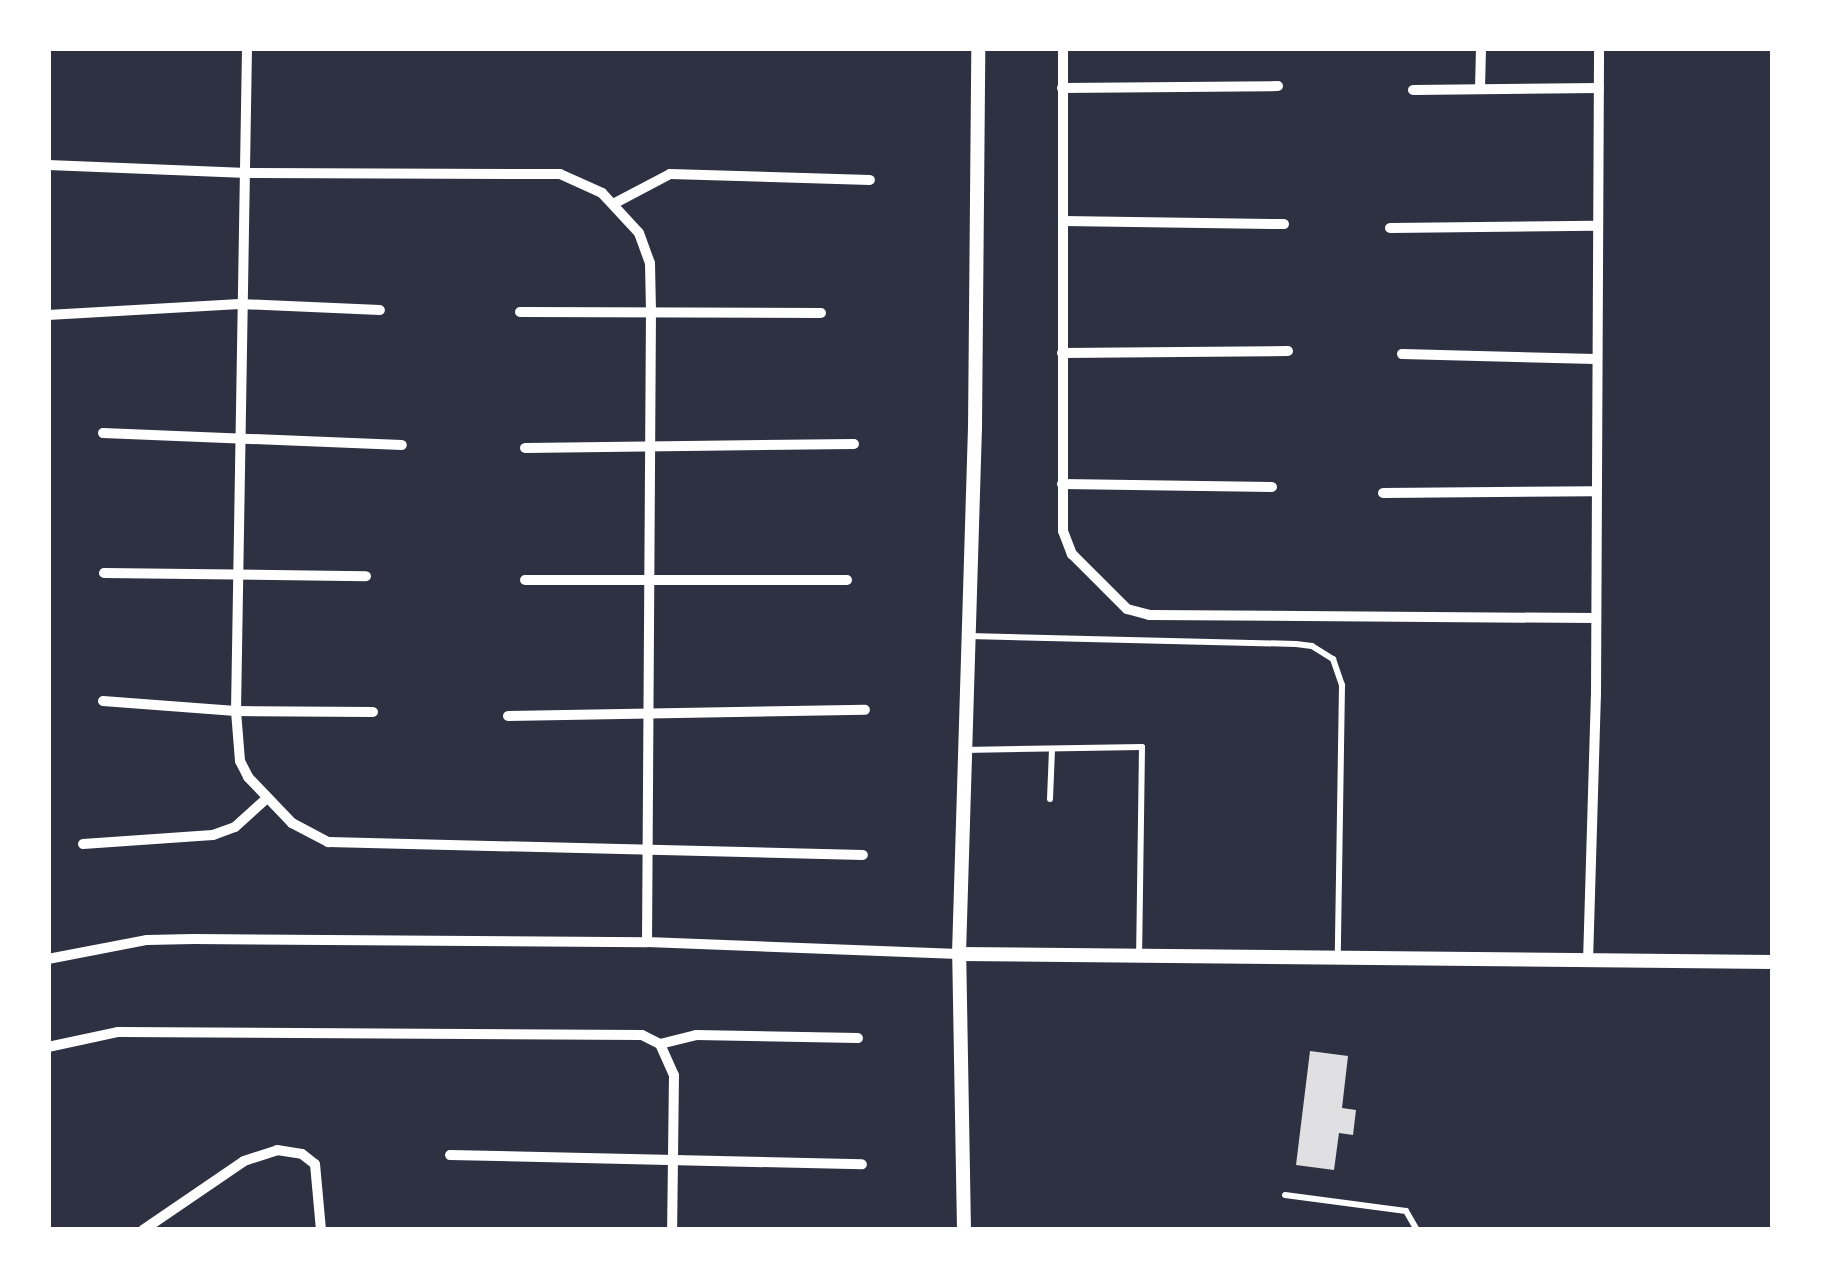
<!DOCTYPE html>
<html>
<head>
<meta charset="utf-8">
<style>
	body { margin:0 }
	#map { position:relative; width:1821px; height:1278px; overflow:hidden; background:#2d3142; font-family:Lato,sans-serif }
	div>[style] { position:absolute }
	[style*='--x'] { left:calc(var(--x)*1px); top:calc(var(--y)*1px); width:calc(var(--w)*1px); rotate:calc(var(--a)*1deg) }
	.building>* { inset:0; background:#e0e0e3 }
	.service>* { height:6px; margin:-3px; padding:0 3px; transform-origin:3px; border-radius:3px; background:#fff }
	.minor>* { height:10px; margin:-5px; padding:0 5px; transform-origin:5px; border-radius:5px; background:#fff }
	.tertiary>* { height:14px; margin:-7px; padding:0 7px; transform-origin:7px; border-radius:7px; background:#fff }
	span { translate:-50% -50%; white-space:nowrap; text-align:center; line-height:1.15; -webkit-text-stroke:10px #fff; paint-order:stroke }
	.frame { position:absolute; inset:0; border:51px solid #fff; pointer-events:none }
</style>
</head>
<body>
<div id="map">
	<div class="building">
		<i style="clip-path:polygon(1310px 1051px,1348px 1056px,1342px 1108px,1356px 1110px,1353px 1135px,1339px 1133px,1334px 1170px,1296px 1165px)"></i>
	</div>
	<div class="service">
		<i style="--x:969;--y:636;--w:327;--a:1.4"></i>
		<i style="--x:1296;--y:644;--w:16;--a:7"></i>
		<i style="--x:1312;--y:646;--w:25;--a:32"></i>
		<i style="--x:1333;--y:659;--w:28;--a:71"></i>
		<i style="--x:1342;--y:685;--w:269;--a:90.9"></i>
		<i style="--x:964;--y:750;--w:178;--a:-1"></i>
		<i style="--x:1142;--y:747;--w:208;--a:90.8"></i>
		<i style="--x:1050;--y:799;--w:50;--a:-87.7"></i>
		<i style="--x:1285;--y:1195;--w:122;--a:7.5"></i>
		<i style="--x:1406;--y:1211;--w:22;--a:60"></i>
	</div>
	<div class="minor">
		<i style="--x:247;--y:48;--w:663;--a:90.95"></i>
		<i style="--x:236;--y:711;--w:50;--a:85.4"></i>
		<i style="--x:240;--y:761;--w:18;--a:63"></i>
		<i style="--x:248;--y:777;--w:64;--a:46.3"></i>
		<i style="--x:292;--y:823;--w:41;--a:27.8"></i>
		<i style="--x:328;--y:842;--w:535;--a:1.39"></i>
		<i style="--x:1063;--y:48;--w:483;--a:90"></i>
		<i style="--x:1063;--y:531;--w:25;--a:69"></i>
		<i style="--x:1072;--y:554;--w:78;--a:45"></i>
		<i style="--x:1127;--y:609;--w:23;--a:15"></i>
		<i style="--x:1149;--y:615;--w:446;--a:0.4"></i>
		<i style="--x:1062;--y:88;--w:216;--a:-0.5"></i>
		<i style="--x:1480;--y:89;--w:41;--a:-88.6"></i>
		<i style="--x:1413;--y:90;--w:186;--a:-0.6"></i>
		<i style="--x:48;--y:165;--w:199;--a:2.3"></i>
		<i style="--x:247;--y:173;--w:313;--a:0.2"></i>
		<i style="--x:560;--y:174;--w:46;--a:24.3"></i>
		<i style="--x:602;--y:193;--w:54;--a:47.2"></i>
		<i style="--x:639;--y:233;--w:32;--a:70"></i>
		<i style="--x:650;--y:263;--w:46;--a:88.8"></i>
		<i style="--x:651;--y:309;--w:633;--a:90.36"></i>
		<i style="--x:615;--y:203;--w:62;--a:-27.8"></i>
		<i style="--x:670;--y:174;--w:200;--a:1.7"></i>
		<i style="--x:1063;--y:221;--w:221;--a:0.8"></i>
		<i style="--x:1390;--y:228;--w:206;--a:-0.6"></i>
		<i style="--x:520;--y:312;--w:301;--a:0.2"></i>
		<i style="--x:48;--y:315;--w:192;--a:-3.3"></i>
		<i style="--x:240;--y:304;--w:140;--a:2.5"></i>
		<i style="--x:1062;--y:353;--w:226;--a:-0.5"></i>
		<i style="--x:1402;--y:354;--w:193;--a:1.5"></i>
		<i style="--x:103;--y:433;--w:299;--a:2.3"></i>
		<i style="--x:525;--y:448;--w:329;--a:-0.7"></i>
		<i style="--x:1062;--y:484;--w:210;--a:0.8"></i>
		<i style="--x:1383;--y:493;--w:211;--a:-0.5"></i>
		<i style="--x:104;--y:573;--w:262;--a:0.7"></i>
		<i style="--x:525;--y:580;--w:322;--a:0"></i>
		<i style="--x:103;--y:701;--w:133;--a:4.3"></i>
		<i style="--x:236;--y:711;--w:137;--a:0.4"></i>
		<i style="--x:508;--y:716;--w:357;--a:-1"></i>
		<i style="--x:83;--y:844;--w:130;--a:-4"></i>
		<i style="--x:213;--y:835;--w:23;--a:-20"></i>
		<i style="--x:235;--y:827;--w:42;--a:-42.1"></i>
		<i style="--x:48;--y:959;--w:101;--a:-10.9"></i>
		<i style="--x:147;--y:940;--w:46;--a:-1.2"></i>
		<i style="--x:193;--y:939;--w:454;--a:0.4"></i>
		<i style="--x:647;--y:942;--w:312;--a:2.2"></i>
		<i style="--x:1588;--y:962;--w:267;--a:-88.3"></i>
		<i style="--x:1596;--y:695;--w:647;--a:-89.73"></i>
		<i style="--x:660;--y:1044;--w:37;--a:-14"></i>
		<i style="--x:696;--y:1035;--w:162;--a:1.1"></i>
		<i style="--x:48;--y:1047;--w:72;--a:-12.1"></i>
		<i style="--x:118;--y:1032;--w:524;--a:0.33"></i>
		<i style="--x:642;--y:1035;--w:20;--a:27"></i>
		<i style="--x:660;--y:1044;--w:34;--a:66"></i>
		<i style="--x:674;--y:1075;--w:155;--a:90.7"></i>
		<i style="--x:450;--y:1155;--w:412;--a:1.3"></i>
		<i style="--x:143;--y:1230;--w:122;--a:-34.3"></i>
		<i style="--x:244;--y:1161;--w:35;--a:-18"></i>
		<i style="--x:277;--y:1150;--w:25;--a:9"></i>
		<i style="--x:302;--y:1154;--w:16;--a:38"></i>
		<i style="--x:315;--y:1164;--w:66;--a:84.8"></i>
	</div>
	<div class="tertiary">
		<i style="--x:959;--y:954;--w:814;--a:0.56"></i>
		<i style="--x:964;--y:1230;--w:276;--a:-91"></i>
		<i style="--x:959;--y:954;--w:526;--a:-88.26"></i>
		<i style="--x:975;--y:428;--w:380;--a:-89.5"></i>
	</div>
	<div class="frame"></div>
</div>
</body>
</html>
